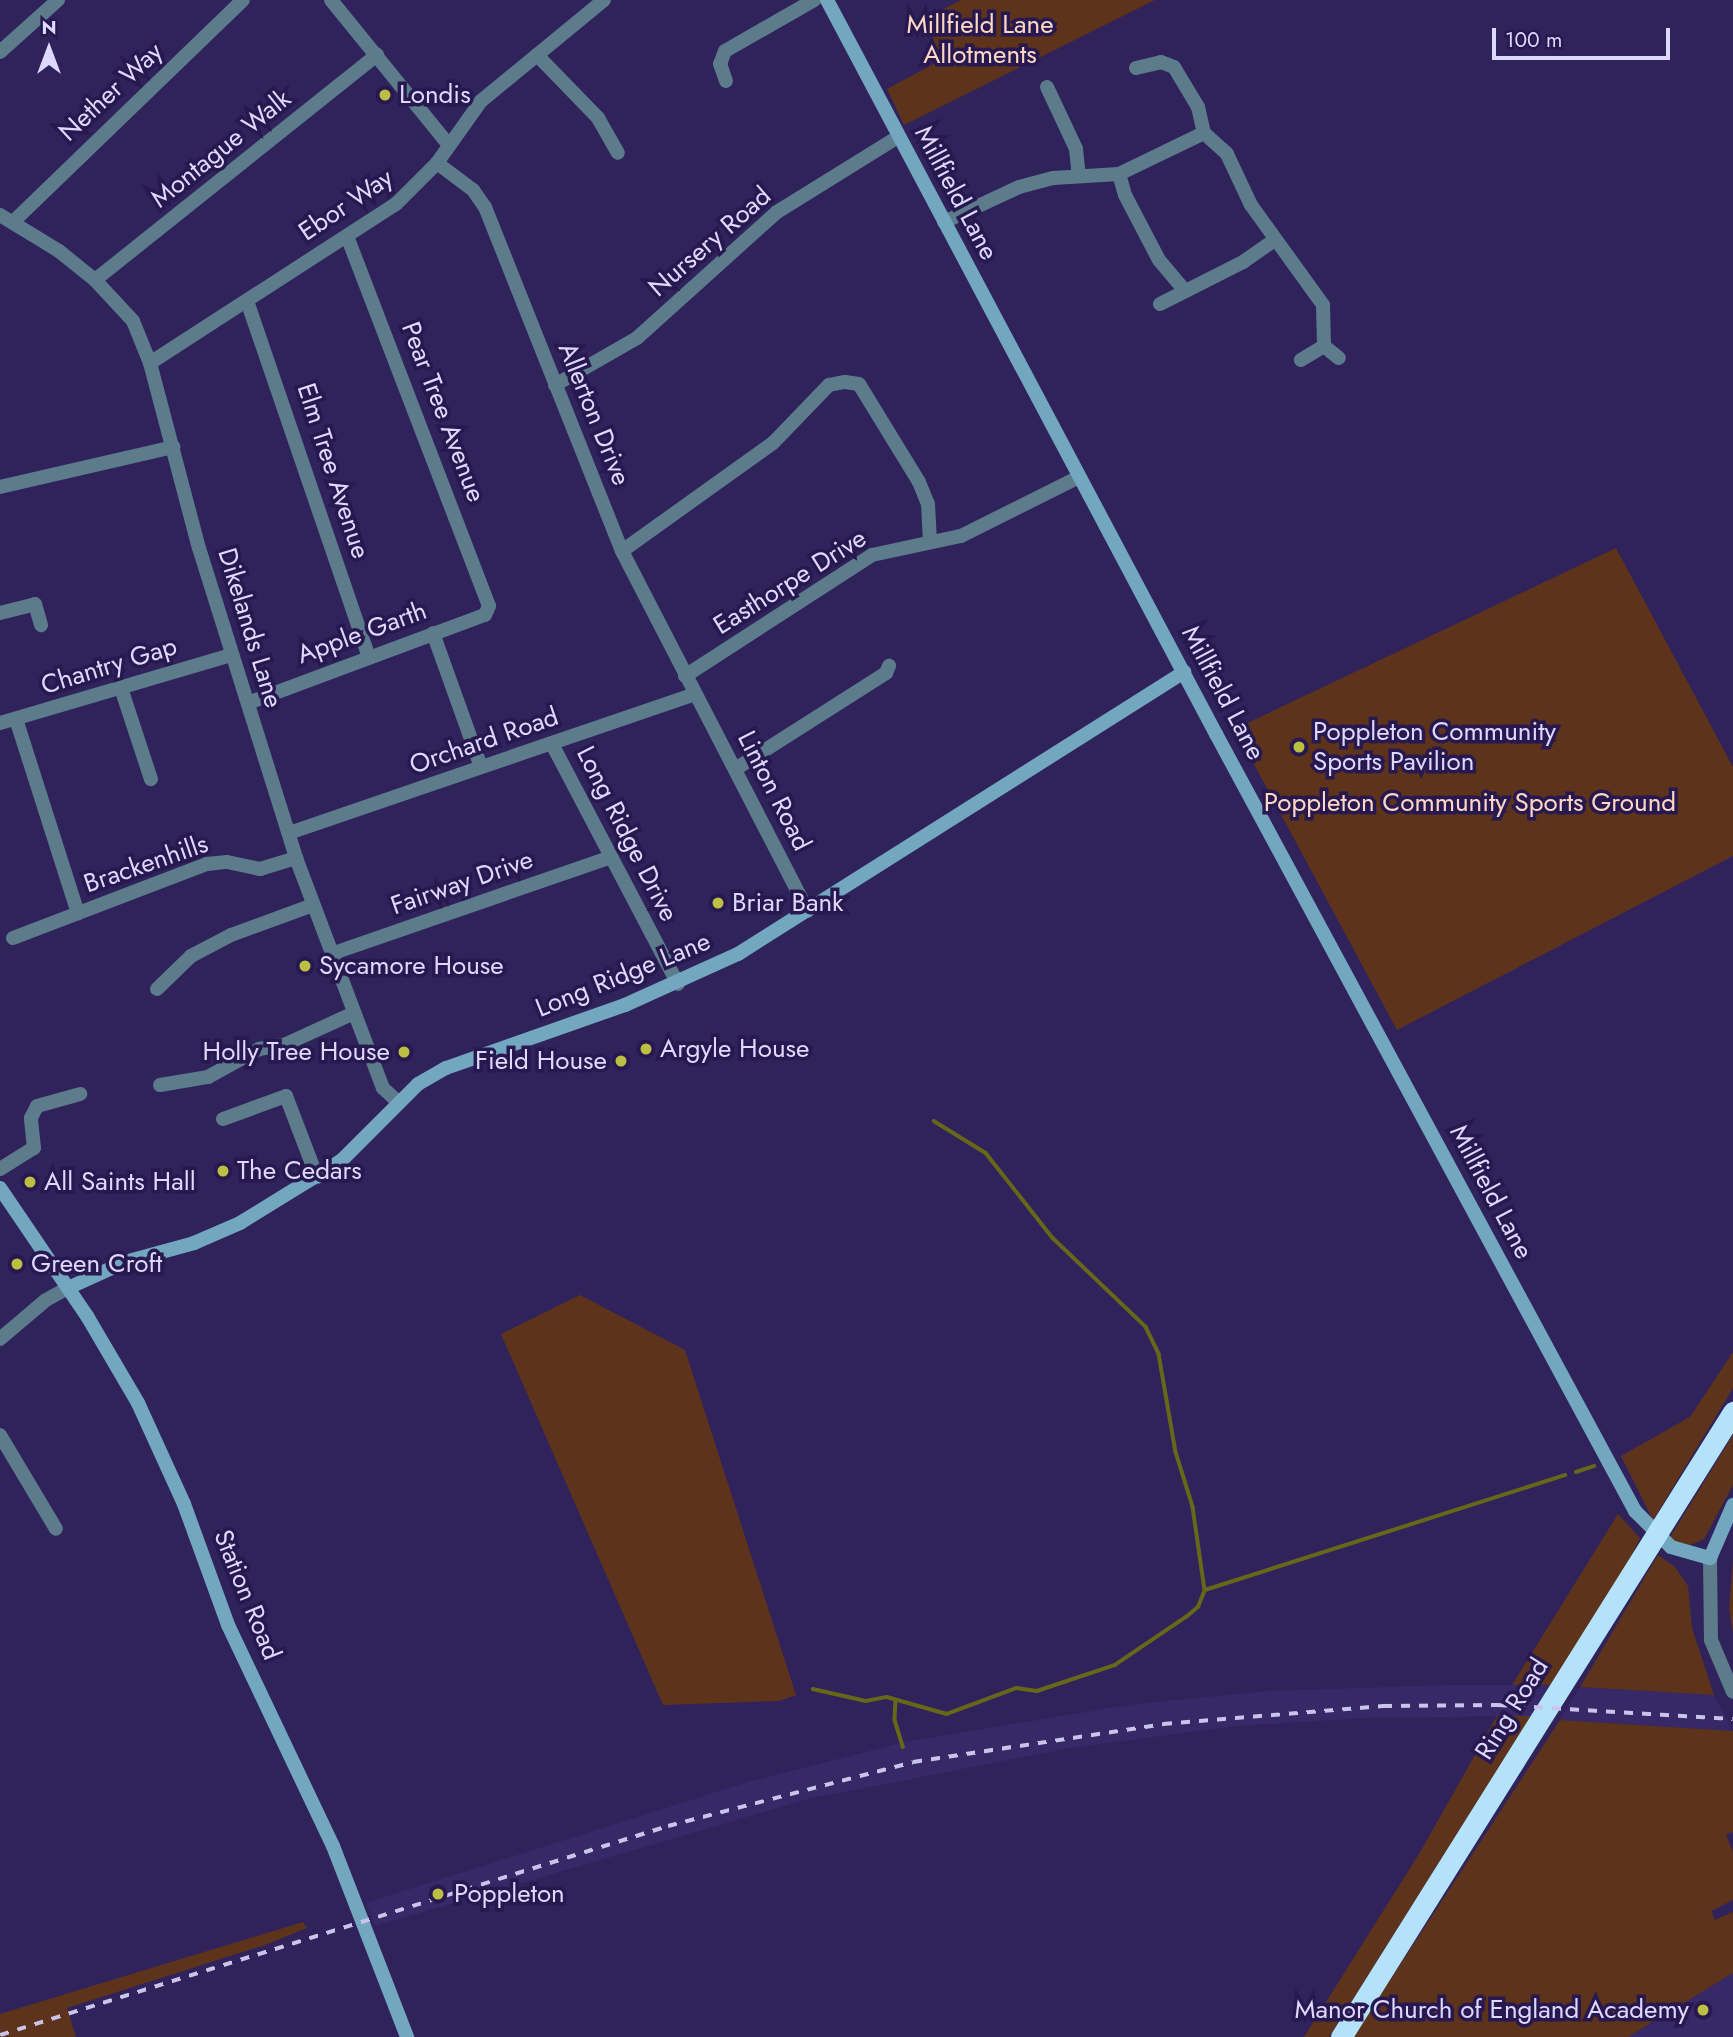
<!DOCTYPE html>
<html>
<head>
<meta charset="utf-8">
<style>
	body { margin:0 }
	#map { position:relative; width:1733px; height:2037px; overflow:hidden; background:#30235b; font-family:Jost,sans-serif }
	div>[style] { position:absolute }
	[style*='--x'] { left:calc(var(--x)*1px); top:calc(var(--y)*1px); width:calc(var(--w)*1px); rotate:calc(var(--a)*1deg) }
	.built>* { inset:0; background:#372868 }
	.green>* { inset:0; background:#5d341b }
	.stream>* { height:3.5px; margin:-1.75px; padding:0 1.75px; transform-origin:1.75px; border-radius:1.75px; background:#666719 }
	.street>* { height:14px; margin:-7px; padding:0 7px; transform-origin:7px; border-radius:7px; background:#5c7c8c }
	.secondary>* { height:14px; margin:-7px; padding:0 7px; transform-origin:7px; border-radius:7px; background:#73a7c0 }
	.highway>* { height:21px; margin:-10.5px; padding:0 10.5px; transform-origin:10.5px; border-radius:10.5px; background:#b3e2fa }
	.rail>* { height:3.5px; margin-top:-1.75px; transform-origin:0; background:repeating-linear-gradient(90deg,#c9c4e9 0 9px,transparent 0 18px) }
	.dots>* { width:19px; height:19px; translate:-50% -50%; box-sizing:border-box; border:4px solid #271850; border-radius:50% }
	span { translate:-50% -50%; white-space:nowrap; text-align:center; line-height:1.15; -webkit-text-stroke:7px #271850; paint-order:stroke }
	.park-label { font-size:26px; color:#fdd7c3 }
	.street-label { font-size:26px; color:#ddd9fc }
	.poi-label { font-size:26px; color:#ddd9fc }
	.left { translate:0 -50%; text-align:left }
	.right { translate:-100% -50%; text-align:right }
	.north { position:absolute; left:14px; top:14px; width:70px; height:70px; -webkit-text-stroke:5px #271850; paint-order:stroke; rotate:0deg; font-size:19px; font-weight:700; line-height:28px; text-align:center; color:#ddd9fc }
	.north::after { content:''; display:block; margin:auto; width:24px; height:32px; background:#ddd9fc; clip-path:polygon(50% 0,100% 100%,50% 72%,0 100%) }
	.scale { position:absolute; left:1492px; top:28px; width:178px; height:32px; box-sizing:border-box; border:4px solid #ddd9fc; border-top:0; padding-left:9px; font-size:21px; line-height:24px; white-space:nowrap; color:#ddd9fc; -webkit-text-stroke:5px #271850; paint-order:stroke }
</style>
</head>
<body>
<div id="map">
	<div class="built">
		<i style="clip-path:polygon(1445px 1685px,1552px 1685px,1531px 1716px,1365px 1718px,1236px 1726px,1070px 1748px,808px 1799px,375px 1926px,366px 1903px,751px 1781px,905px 1742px,1135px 1704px,1269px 1691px)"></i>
		<i style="clip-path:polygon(1580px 1687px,1714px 1695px,1733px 1731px,1560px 1720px)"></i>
		<i style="clip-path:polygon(1733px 1973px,1733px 2037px,1628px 2037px,1686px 2002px)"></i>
	</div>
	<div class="green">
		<i style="clip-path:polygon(961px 0,1155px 0,904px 125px,887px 89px,943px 59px,922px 20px)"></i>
		<i style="clip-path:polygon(1616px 548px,1733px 767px,1733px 856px,1397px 1030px,1235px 729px)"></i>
		<i style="clip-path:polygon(580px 1295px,685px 1350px,796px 1695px,779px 1701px,663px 1705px,501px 1334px)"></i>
		<i style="clip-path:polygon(1733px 1352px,1733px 1388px,1653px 1520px,1621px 1456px,1690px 1417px)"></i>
		<i style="clip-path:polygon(1733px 1435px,1733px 1485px,1704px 1539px,1686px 1547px,1669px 1539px)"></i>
		<i style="clip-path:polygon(1618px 1514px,1640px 1538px,1626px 1567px,1552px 1685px,1512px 1685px)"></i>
		<i style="clip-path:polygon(1658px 1555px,1675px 1567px,1688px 1586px,1692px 1628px,1714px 1695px,1580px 1687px)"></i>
		<i style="clip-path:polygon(1733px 1558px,1733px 1633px,1729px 1609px)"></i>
		<i style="clip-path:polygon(1497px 1716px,1531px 1716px,1329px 2037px,1304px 2037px,1419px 1854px)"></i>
		<i style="clip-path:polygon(1560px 1720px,1733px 1731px,1733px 1832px,1726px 1835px,1733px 1852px,1733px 1900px,1711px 1911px,1715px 1920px,1733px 1912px,1733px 1973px,1628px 2037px,1353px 2037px)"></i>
		<i style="clip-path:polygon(303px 1922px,307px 1928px,265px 1945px,67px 2008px,76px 2037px,0 2037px,0 2014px)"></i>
	</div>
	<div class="stream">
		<i style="--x:934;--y:1121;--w:61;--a:31.6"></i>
		<i style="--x:986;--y:1153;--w:108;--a:51.8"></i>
		<i style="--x:1053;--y:1238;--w:129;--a:43.7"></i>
		<i style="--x:1146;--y:1327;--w:30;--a:64"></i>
		<i style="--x:1159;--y:1354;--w:99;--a:80.2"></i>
		<i style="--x:1176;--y:1452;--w:58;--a:72.8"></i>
		<i style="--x:1193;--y:1507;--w:84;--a:81.8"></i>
		<i style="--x:1576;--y:1472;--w:19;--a:-18"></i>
		<i style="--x:813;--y:1689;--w:54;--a:12.8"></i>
		<i style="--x:866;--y:1701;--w:21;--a:-11"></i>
		<i style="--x:887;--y:1697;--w:62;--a:15.8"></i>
		<i style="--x:947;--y:1714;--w:74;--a:-20.6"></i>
		<i style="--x:1016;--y:1688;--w:21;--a:8"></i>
		<i style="--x:1037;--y:1691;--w:82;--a:-18.4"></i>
		<i style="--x:1115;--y:1665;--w:86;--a:-34.1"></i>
		<i style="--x:1186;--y:1617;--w:16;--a:-40"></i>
		<i style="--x:1198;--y:1607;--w:18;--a:-68"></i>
		<i style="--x:1205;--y:1590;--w:378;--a:-17.7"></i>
		<i style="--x:896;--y:1700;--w:20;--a:93"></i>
		<i style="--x:895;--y:1720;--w:28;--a:73"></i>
	</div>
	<div class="street">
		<i style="--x:331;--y:0;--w:186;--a:50.9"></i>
		<i style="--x:0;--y:52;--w:78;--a:-41.9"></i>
		<i style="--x:537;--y:55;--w:88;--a:45.9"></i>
		<i style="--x:598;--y:118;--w:40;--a:60.3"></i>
		<i style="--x:1136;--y:68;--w:26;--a:-13"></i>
		<i style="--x:1161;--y:62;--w:14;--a:21"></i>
		<i style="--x:1174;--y:67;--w:47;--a:59"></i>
		<i style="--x:1198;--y:107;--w:27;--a:77"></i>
		<i style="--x:1204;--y:133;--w:31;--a:42"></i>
		<i style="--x:1227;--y:154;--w:56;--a:64.8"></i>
		<i style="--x:1251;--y:205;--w:123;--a:54.2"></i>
		<i style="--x:1323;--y:305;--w:41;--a:88.6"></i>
		<i style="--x:1324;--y:346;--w:27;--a:149"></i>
		<i style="--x:726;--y:81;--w:18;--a:-109"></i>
		<i style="--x:720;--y:64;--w:14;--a:-69"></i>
		<i style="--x:725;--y:51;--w:103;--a:-29.8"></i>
		<i style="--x:1047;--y:87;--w:68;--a:64.9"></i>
		<i style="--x:1076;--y:149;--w:27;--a:84"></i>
		<i style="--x:437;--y:163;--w:45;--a:36.9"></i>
		<i style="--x:473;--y:190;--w:21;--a:55"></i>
		<i style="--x:485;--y:207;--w:370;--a:68.3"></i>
		<i style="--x:622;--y:551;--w:405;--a:62.7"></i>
		<i style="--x:1119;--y:174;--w:22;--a:74"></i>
		<i style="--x:1125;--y:195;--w:73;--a:62.4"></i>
		<i style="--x:1159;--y:260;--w:38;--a:50"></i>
		<i style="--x:0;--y:215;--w:69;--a:31.4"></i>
		<i style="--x:59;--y:251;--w:46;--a:38.9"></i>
		<i style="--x:95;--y:280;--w:56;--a:47.2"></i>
		<i style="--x:133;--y:321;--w:45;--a:68"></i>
		<i style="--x:150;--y:363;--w:191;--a:75.2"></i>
		<i style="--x:199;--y:548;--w:325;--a:72.6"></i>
		<i style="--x:296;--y:858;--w:246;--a:69.3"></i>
		<i style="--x:383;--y:1088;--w:21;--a:43"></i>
		<i style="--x:14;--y:221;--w:318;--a:-44"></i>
		<i style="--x:944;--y:222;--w:83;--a:-25"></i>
		<i style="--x:1019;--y:187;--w:35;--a:-15"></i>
		<i style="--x:1053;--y:178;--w:66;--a:-3.5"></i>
		<i style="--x:1119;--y:174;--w:94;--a:-25.8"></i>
		<i style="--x:95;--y:280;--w:361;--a:-38.6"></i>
		<i style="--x:247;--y:301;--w:377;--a:71.1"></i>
		<i style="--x:1160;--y:304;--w:93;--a:-26.8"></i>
		<i style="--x:1243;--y:262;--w:38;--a:-35"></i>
		<i style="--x:1324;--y:346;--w:19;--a:39"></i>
		<i style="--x:150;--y:363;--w:293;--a:-32.9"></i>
		<i style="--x:396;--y:204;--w:58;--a:-45"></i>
		<i style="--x:437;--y:163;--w:76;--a:-54.6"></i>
		<i style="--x:481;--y:101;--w:159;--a:-39.4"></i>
		<i style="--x:555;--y:385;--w:95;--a:-29.8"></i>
		<i style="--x:637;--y:338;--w:188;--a:-42"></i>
		<i style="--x:777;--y:212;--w:142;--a:-31.8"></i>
		<i style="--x:0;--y:487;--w:178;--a:-13"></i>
		<i style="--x:622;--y:551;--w:186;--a:-35.6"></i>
		<i style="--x:773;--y:443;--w:81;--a:-46"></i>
		<i style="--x:829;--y:385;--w:16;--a:-11"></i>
		<i style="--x:845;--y:382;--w:14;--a:8"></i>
		<i style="--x:859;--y:384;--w:115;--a:58.5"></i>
		<i style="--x:919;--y:482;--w:24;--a:68"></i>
		<i style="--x:928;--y:504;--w:38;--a:87"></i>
		<i style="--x:0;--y:613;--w:36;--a:-14"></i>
		<i style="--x:35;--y:604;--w:22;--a:74"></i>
		<i style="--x:433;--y:633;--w:142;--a:70.3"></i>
		<i style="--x:685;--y:676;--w:223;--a:-32.9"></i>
		<i style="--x:872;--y:555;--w:91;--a:-12.1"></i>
		<i style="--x:961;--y:536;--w:132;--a:-26.6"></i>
		<i style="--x:121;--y:688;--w:96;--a:71.8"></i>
		<i style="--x:248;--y:703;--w:253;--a:-20.4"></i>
		<i style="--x:485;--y:615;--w:10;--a:-66"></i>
		<i style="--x:489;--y:606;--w:396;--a:-111"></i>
		<i style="--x:16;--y:719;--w:204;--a:72.3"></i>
		<i style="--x:0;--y:723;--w:241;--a:-16.4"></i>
		<i style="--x:552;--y:744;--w:271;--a:62.3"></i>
		<i style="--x:737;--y:768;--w:177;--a:-32.5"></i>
		<i style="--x:886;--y:673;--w:8;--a:-67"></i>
		<i style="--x:289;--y:833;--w:429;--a:-18.9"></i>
		<i style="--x:13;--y:938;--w:208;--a:-20.9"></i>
		<i style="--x:207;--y:864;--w:20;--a:-6"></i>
		<i style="--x:227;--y:862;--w:34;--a:12"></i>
		<i style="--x:260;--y:869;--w:38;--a:-17"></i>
		<i style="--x:331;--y:954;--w:294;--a:-19.1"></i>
		<i style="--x:157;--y:989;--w:47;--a:-44.1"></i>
		<i style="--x:191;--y:956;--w:45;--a:-27.7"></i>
		<i style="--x:231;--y:935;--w:87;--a:-20.1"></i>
		<i style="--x:160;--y:1085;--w:49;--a:-9.5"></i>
		<i style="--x:208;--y:1077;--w:58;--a:-28.8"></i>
		<i style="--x:259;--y:1049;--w:27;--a:-10"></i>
		<i style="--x:286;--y:1044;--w:75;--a:-24.5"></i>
		<i style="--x:223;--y:1119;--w:67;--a:-20.1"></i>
		<i style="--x:286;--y:1096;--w:87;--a:69.1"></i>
		<i style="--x:0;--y:1169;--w:40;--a:-32"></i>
		<i style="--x:34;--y:1148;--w:30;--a:-96"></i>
		<i style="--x:31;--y:1118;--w:13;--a:-63"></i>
		<i style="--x:37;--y:1106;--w:45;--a:-15.6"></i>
		<i style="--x:0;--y:1339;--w:60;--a:-40.3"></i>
		<i style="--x:46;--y:1300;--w:25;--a:-29"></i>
		<i style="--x:0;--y:1435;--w:109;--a:59.2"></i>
		<i style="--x:1710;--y:1558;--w:82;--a:89.3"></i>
		<i style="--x:1711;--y:1640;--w:56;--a:67.1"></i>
	</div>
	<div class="secondary">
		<i style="--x:827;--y:0;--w:831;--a:62.08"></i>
		<i style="--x:1216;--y:734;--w:883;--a:61.66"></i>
		<i style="--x:1635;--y:1511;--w:51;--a:45"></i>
		<i style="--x:1671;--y:1547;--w:41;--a:15.8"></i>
		<i style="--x:1710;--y:1558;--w:58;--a:-66.5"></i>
		<i style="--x:0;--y:1188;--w:155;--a:55.8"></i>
		<i style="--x:87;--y:1316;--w:101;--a:59.6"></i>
		<i style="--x:138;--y:1403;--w:111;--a:65.5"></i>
		<i style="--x:184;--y:1504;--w:129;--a:70"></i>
		<i style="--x:228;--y:1625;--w:245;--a:64.6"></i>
		<i style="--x:333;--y:1846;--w:205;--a:68.8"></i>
		<i style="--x:68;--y:1288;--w:63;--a:-24.5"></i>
		<i style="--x:125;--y:1262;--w:72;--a:-15.4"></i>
		<i style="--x:194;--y:1243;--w:50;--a:-23.5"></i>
		<i style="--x:240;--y:1223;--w:120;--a:-31.7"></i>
		<i style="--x:342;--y:1160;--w:107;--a:-45"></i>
		<i style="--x:418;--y:1084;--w:32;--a:-30"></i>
		<i style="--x:446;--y:1068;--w:190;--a:-19.4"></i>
		<i style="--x:625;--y:1005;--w:124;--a:-24.3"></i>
		<i style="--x:738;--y:954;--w:528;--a:-32.3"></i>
	</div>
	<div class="highway">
		<i style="--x:1341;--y:2037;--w:738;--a:-57.9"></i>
	</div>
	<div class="rail">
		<i style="--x:0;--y:2035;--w:700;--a:-17.37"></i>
		<i style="--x:668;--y:1826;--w:253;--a:-14.6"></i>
		<i style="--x:913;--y:1762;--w:253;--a:-8.6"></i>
		<i style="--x:1163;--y:1724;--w:221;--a:-4.7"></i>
		<i style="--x:1383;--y:1706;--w:115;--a:-0.5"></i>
		<i style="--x:1498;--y:1705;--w:235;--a:3.4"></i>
	</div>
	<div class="dots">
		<i style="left:385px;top:95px;background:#bdbf43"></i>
		<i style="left:1299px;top:747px;background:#bdbf43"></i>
		<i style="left:718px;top:903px;background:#bdbf43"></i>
		<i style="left:305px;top:966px;background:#bdbf43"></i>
		<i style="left:646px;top:1049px;background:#bdbf43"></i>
		<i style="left:404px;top:1052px;background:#bdbf43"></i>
		<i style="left:621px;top:1061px;background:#bdbf43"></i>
		<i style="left:223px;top:1171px;background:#bdbf43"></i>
		<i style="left:30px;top:1182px;background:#bdbf43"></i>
		<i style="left:17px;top:1264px;background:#bdbf43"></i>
		<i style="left:438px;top:1894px;background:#bdbf43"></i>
		<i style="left:1703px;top:2010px;background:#bdbf43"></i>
	</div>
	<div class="park-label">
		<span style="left:980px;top:40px">Millfield Lane<br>Allotments</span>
		<span style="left:1470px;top:803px">Poppleton Community Sports Ground</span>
	</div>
	<div class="street-label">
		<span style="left:111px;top:92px;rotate:-43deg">Nether Way</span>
		<span style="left:221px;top:149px;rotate:-39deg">Montague Walk</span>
		<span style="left:956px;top:193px;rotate:62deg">Millfield Lane</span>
		<span style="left:346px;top:205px;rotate:-34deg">Ebor Way</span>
		<span style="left:710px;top:242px;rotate:-41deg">Nursery Road</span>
		<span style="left:443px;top:412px;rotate:69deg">Pear Tree Avenue</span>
		<span style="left:594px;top:414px;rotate:68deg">Allerton Drive</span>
		<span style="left:333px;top:471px;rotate:72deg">Elm Tree Avenue</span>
		<span style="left:790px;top:582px;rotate:-32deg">Easthorpe Drive</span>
		<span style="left:250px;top:628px;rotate:73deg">Dikelands Lane</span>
		<span style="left:362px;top:633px;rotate:-20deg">Apple Garth</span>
		<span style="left:109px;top:666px;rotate:-17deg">Chantry Gap</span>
		<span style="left:1223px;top:693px;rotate:62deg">Millfield Lane</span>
		<span style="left:484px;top:741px;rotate:-19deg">Orchard Road</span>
		<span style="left:774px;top:791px;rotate:63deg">Linton Road</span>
		<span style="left:627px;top:834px;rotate:63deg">Long Ridge Drive</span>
		<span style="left:146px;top:864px;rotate:-19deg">Brackenhills</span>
		<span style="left:462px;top:883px;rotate:-19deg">Fairway Drive</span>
		<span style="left:623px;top:975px;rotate:-22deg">Long Ridge Lane</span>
		<span style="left:1491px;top:1192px;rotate:62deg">Millfield Lane</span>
		<span style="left:247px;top:1595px;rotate:68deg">Station Road</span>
		<span style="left:1512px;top:1709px;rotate:-58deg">Ring Road</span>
	</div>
	<div class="poi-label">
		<span class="left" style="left:399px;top:95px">Londis</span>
		<span class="left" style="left:1313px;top:747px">Poppleton Community<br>Sports Pavilion</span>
		<span class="left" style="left:732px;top:903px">Briar Bank</span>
		<span class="left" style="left:319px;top:966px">Sycamore House</span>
		<span class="left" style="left:660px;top:1049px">Argyle House</span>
		<span class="right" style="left:390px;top:1052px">Holly Tree House</span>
		<span class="right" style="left:607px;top:1061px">Field House</span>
		<span class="left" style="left:237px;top:1171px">The Cedars</span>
		<span class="left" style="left:44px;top:1182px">All Saints Hall</span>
		<span class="left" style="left:31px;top:1264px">Green Croft</span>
		<span class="left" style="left:454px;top:1894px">Poppleton</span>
		<span class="right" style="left:1689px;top:2010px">Manor Church of England Academy</span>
	</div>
	<div class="north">N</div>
	<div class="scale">100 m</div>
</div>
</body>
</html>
